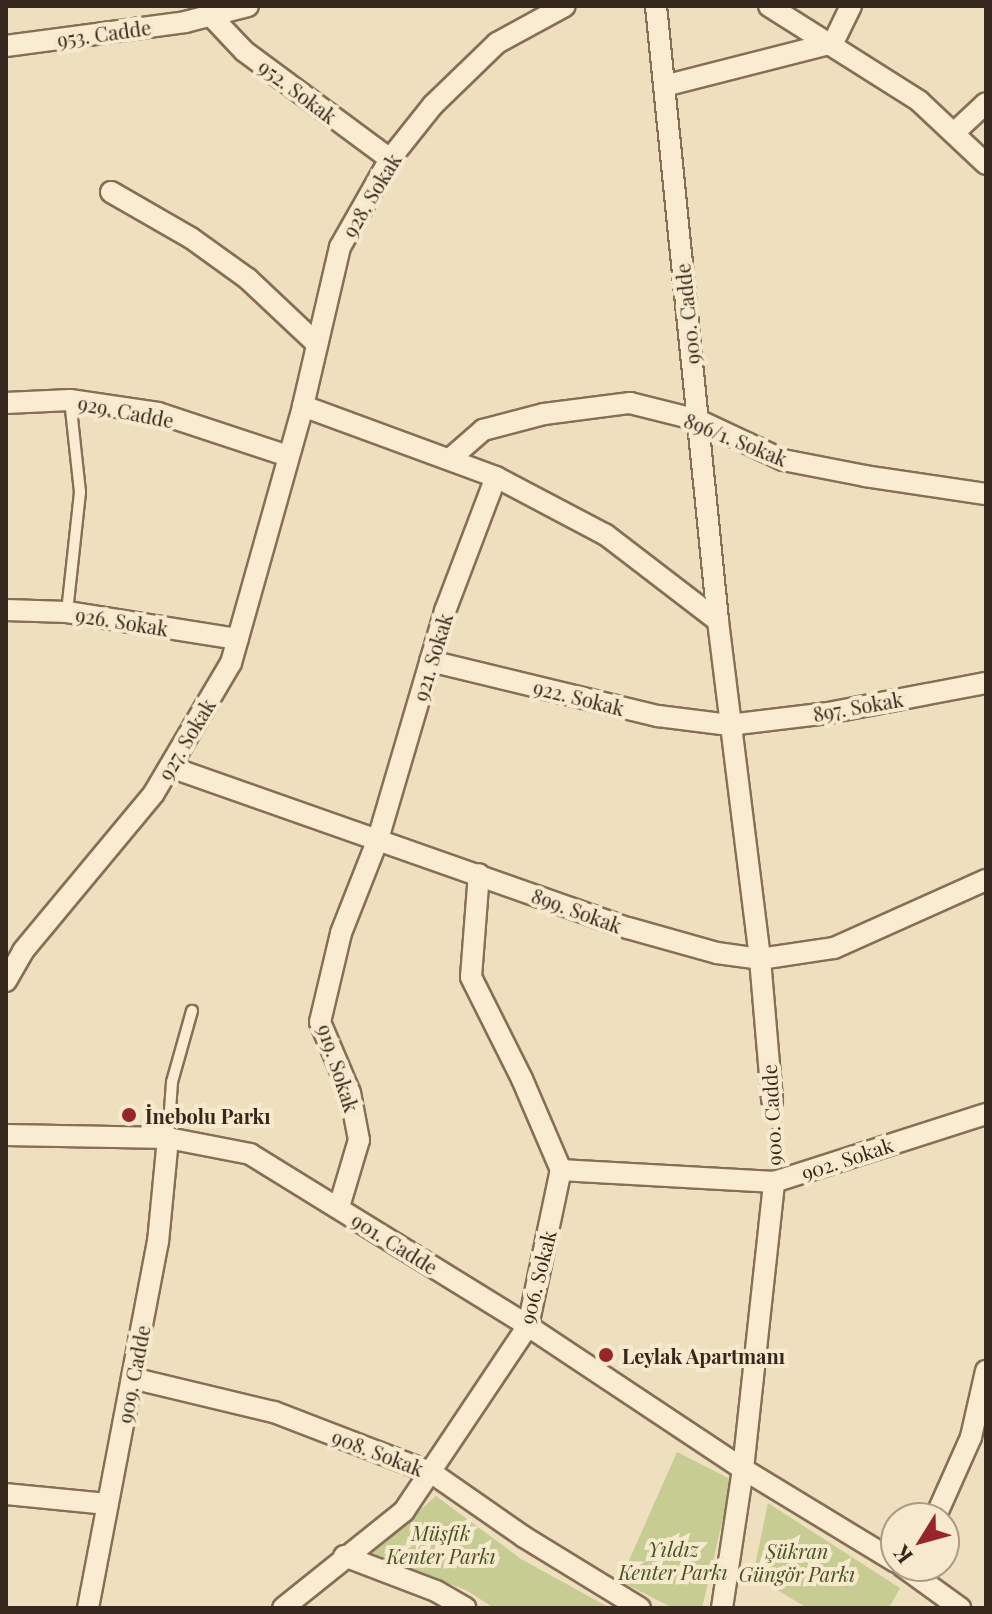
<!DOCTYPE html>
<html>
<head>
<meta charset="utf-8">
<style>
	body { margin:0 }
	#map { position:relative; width:992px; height:1614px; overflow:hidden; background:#eedfbe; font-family:"Playfair Display",serif }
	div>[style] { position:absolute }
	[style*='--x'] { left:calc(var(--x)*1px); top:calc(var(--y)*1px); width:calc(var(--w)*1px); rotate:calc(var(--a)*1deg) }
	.green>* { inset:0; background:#c6cc92 }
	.path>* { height:3px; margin-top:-1.5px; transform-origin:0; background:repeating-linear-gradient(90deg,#866f56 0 6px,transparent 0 10px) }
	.roads { filter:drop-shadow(2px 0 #866f56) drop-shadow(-2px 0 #866f56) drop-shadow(0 2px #866f56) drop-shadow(0 -2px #866f56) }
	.service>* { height:10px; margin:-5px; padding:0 5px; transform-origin:5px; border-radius:5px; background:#f9ecd1 }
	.minor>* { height:20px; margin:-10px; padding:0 10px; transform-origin:10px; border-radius:10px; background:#f9ecd1 }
	.dots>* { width:22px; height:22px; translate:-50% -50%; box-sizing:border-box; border:4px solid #f6e9cd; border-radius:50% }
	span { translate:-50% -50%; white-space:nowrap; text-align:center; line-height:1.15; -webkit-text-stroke:8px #f6e9cd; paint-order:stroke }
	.street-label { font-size:20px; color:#35271b }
	.poi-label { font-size:20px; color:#35271b; font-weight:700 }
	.left { translate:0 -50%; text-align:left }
	.park-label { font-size:20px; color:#475222; font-style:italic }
	.frame { position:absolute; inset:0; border:8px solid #35271b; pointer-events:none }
	.north { position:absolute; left:880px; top:1502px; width:80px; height:80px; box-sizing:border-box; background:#f6e9cd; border:2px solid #a99b86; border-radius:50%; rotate:233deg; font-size:22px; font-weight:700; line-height:32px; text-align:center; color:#35271b }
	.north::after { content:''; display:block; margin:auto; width:28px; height:36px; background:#962629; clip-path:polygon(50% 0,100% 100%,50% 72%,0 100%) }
</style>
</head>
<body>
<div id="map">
	<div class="green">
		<i style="clip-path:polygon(677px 1452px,732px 1480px,702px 1608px,673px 1608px,620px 1581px)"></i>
		<i style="clip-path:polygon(436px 1496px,521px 1559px,610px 1608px,494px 1608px,466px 1590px,371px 1554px)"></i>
		<i style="clip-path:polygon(768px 1503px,900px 1588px,889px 1608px,807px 1608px,753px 1575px)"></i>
	</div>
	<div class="path">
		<i style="--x:773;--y:1117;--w:45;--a:90"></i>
	</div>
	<div class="roads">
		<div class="service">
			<i style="--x:67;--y:612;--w:121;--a:-83.8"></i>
			<i style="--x:80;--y:492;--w:93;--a:-96.2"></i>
			<i style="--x:168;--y:1138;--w:56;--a:-85.9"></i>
			<i style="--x:172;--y:1082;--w:74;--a:-74.3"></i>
		</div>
		<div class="minor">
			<i style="--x:656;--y:6;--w:618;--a:84.24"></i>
			<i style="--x:718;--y:621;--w:341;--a:82.9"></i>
			<i style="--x:760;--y:959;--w:142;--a:85.1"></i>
			<i style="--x:769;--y:6;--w:178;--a:32.3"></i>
			<i style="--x:919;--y:101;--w:92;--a:43.2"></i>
			<i style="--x:212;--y:17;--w:47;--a:46.7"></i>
			<i style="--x:244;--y:51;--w:182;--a:36.5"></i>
			<i style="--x:6;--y:46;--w:181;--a:-7.6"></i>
			<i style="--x:185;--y:22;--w:65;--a:-14.3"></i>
			<i style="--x:664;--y:86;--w:174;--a:-14.3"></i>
			<i style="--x:833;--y:43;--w:41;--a:-64.1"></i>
			<i style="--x:955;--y:132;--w:42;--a:-43.1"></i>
			<i style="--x:111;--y:192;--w:92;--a:29.9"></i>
			<i style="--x:191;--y:238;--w:70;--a:35.7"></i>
			<i style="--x:248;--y:279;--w:95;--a:43.3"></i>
			<i style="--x:6;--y:403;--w:64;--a:-2.7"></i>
			<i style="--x:70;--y:400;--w:89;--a:8.4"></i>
			<i style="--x:158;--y:413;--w:137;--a:18.3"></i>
			<i style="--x:303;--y:406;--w:206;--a:20.2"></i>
			<i style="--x:496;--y:477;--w:124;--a:27.8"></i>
			<i style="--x:606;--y:535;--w:141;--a:37.5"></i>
			<i style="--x:451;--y:458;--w:43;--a:-41.2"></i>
			<i style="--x:483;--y:430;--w:63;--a:-14.7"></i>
			<i style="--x:544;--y:414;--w:87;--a:-7.3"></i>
			<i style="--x:630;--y:403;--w:70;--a:14"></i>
			<i style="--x:698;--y:420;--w:94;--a:25.2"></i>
			<i style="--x:783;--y:460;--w:84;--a:11"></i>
			<i style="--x:865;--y:476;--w:122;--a:8.5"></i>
			<i style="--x:6;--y:610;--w:61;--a:1.9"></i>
			<i style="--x:67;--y:612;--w:173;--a:9"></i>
			<i style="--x:430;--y:661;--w:235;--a:13.6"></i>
			<i style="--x:658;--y:716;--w:72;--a:7.2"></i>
			<i style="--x:729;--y:725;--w:100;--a:-6.9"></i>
			<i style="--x:828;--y:713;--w:161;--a:-10.8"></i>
			<i style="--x:170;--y:767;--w:485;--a:19.4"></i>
			<i style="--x:628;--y:928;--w:92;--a:15.7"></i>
			<i style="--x:717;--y:953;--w:43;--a:7.9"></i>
			<i style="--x:760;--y:959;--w:75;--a:-8.5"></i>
			<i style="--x:834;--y:948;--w:167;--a:-24.1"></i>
			<i style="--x:6;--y:981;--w:34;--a:-60"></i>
			<i style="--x:23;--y:951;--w:205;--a:-50.3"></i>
			<i style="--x:154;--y:793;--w:151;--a:-59.4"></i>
			<i style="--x:231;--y:663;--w:267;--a:-74.3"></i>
			<i style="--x:303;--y:406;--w:163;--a:-76.9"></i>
			<i style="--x:340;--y:247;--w:101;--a:-60.4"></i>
			<i style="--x:390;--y:159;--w:69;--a:-51.5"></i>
			<i style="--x:433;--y:105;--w:89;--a:-44.1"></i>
			<i style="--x:497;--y:43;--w:77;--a:-28.6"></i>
			<i style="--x:6;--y:1135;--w:162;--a:1.1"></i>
			<i style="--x:168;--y:1138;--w:84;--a:11"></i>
			<i style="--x:250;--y:1154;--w:327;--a:31.7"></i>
			<i style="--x:528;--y:1326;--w:258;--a:33.6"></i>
			<i style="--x:743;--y:1469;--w:179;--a:31.3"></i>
			<i style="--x:561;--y:1170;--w:213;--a:3.2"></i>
			<i style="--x:774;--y:1182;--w:223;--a:-17.8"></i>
			<i style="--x:339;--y:1207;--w:70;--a:-73.4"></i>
			<i style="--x:359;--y:1140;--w:48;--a:-100.8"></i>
			<i style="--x:350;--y:1093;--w:77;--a:-112.9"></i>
			<i style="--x:320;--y:1022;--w:91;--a:-76.7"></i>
			<i style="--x:341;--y:933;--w:101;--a:-68.5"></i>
			<i style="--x:378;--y:839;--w:238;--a:-73.6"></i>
			<i style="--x:445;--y:611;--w:143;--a:-69.2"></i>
			<i style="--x:132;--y:1378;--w:146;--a:13.5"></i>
			<i style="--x:274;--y:1412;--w:169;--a:21.1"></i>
			<i style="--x:432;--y:1473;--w:112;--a:34.8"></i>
			<i style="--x:524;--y:1537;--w:136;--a:31.5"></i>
			<i style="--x:6;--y:1494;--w:102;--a:5.6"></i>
			<i style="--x:935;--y:1518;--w:89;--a:-66"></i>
			<i style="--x:971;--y:1437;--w:68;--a:-77.2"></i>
			<i style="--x:344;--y:1556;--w:98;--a:20.8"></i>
			<i style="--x:436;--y:1591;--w:34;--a:30"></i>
			<i style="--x:902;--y:1566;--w:72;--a:35.9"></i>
			<i style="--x:88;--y:1608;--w:373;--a:-79.2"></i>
			<i style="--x:158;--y:1242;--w:104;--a:-84.5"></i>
			<i style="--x:283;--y:1608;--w:155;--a:-38.7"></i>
			<i style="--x:404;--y:1511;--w:223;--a:-56.2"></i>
			<i style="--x:528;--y:1326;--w:159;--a:-78.1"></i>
			<i style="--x:561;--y:1170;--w:99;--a:-113.2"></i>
			<i style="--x:522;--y:1079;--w:114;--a:-116.6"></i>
			<i style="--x:471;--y:977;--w:103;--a:-85.6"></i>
			<i style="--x:722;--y:1608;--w:141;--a:-81.4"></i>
			<i style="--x:743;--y:1469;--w:289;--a:-83.8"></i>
		</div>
	</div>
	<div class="dots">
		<i style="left:129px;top:1115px;background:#962629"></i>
		<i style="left:606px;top:1355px;background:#962629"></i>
	</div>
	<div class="street-label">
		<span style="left:104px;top:33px;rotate:-8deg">953. Cadde</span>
		<span style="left:298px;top:91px;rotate:37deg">952. Sokak</span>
		<span style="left:371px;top:195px;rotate:-59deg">928. Sokak</span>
		<span style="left:687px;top:314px;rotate:-96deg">900. Cadde</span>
		<span style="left:126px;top:411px;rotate:11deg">929. Cadde</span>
		<span style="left:736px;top:439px;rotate:22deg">896/1. Sokak</span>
		<span style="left:122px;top:621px;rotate:9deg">926. Sokak</span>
		<span style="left:432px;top:657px;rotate:-73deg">921. Sokak</span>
		<span style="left:579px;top:697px;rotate:14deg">922. Sokak</span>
		<span style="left:858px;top:706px;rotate:-10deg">897. Sokak</span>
		<span style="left:186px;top:739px;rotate:-59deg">927. Sokak</span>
		<span style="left:577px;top:910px;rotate:20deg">899. Sokak</span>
		<span style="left:339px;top:1068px;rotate:72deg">919. Sokak</span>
		<span style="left:771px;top:1115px;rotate:-93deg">900. Cadde</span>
		<span style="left:847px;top:1158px;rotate:-18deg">902. Sokak</span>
		<span style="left:395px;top:1243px;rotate:32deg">901. Cadde</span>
		<span style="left:537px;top:1277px;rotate:-76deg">906. Sokak</span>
		<span style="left:133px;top:1374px;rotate:-79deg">909. Cadde</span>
		<span style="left:378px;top:1452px;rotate:21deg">908. Sokak</span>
	</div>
	<div class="poi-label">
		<span class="left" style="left:145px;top:1115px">İnebolu Parkı</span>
		<span class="left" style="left:622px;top:1355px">Leylak Apartmanı</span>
	</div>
	<div class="park-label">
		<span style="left:441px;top:1544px">Müşfik<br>Kenter Parkı</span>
		<span style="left:673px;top:1560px">Yıldız<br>Kenter Parkı</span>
		<span style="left:797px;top:1562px">Şükran<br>Güngör Parkı</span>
	</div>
	<div class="frame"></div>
	<div class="north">K</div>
</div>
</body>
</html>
